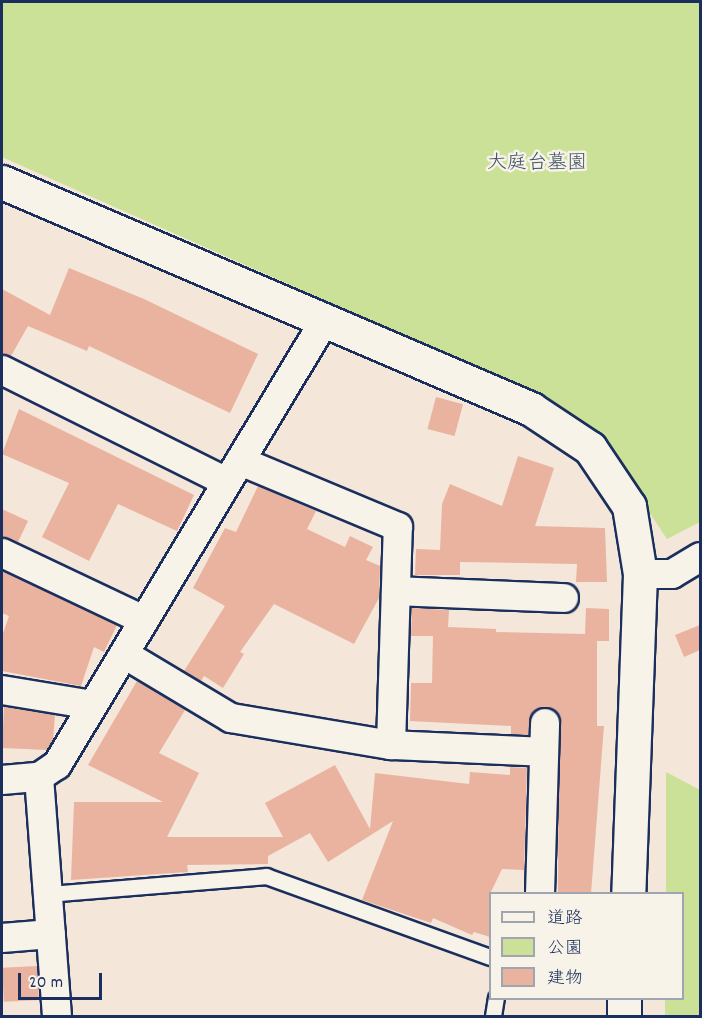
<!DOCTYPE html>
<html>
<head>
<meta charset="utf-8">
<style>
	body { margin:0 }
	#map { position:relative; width:702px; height:1018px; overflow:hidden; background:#f4e6d9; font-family:Dekko,"Klee One",sans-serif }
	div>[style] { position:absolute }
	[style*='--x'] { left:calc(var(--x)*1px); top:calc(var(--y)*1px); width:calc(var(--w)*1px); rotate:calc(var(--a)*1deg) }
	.green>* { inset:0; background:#cae197 }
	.building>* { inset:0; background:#eab39f; transform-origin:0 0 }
	.roads { filter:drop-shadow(2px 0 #1b2f5e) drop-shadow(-2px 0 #1b2f5e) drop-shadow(0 2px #1b2f5e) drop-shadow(0 -2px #1b2f5e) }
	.lane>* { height:15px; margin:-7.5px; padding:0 7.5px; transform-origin:7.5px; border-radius:7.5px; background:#f7f3e8 }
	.street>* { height:28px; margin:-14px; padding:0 14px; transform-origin:14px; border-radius:14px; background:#f7f3e8 }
	.secondary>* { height:33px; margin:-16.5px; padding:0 16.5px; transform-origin:16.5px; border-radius:16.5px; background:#f7f3e8 }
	span { translate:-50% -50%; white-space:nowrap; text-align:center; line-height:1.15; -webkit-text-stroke:5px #f7f3e8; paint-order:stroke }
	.park-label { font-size:20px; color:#3e5369 }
	.frame { position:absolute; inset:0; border:3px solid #1b2f5e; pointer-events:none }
	.legend { position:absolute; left:489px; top:892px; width:195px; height:108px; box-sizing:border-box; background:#f7f3e8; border:2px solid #9fa5b1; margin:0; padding:8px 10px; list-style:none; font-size:18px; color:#1b2f5e }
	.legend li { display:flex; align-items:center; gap:12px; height:30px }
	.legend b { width:30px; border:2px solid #9fa5b1 }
	.scale { position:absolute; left:18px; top:973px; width:84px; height:27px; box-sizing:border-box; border:3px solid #1b2f5e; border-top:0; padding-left:8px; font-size:18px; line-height:21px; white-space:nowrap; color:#1b2f5e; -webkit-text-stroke:4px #f7f3e8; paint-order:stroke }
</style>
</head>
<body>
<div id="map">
	<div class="green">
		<i style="clip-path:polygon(2px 2px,700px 2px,700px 522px,667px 539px,600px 438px,554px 402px,2px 157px)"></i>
		<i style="clip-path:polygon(666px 772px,700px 790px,700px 1016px,665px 1016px,665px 999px,682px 998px,682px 894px,666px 893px)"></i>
	</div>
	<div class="building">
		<i style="clip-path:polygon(69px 268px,144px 299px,258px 354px,230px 413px,89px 346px,87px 351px,28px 326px,11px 356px,2px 354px,2px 289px,50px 315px)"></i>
		<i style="left:436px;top:397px;width:28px;height:33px;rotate:15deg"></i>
		<i style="clip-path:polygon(19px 409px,194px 495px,177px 531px,118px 504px,89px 561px,42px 537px,69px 483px,2px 454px)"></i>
		<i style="clip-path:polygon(518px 456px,554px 468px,535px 526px,605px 528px,607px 582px,576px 582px,577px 564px,460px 562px,460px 575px,415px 575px,416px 549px,440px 550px,442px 504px,450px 484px,502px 506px)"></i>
		<i style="clip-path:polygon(258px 486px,316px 511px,307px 529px,345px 547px,350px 536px,373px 547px,366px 560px,380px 566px,379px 598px,354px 644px,274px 604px,240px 652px,244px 654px,223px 688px,204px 676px,201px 681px,184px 671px,225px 606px,193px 588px,225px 528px,236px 532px)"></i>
		<i style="clip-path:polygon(2px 509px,28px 521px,18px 542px,2px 537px)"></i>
		<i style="clip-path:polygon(2px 571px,117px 625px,104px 652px,94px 647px,81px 686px,2px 671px,2px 636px,9px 616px,2px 613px)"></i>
		<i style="clip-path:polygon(412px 608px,449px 610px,448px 627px,496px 629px,496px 632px,585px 634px,586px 608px,609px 609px,609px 641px,597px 641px,597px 726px,604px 726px,591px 894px,558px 894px,559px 715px,546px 707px,537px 709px,531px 715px,528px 735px,511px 734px,511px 726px,410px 721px,411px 683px,432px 683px,433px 636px,411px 636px)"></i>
		<i style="clip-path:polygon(700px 625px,700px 650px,684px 657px,675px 635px)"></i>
		<i style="clip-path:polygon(137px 681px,185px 710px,159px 753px,199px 773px,167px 837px,283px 837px,265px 803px,335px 765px,370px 829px,375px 773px,469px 784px,470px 772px,510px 775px,510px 767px,527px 768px,524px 870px,502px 869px,490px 894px,490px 937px,474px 932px,472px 935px,433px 918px,431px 923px,362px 900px,393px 821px,328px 862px,310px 833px,268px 856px,268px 864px,187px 865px,188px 872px,71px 880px,74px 802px,163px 802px,88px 765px)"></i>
		<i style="clip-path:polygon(4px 707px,55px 715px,53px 740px,47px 750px,2px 748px)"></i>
		<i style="left:37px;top:966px;width:34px;height:35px;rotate:87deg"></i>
	</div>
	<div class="roads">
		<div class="lane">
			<i style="--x:48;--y:894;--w:219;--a:-4.7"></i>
			<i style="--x:266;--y:876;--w:238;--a:19.9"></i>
			<i style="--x:493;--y:1016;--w:18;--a:-81"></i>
		</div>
		<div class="street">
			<i style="--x:2;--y:370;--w:251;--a:26.5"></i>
			<i style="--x:2;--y:553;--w:157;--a:25.3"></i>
			<i style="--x:640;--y:574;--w:32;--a:0"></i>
			<i style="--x:672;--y:574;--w:33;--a:-31"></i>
			<i style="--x:396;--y:591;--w:168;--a:2.4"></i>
			<i style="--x:124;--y:654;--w:125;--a:30.9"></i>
			<i style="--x:231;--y:718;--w:162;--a:9.6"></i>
			<i style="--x:391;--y:745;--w:218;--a:-88.2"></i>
			<i style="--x:398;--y:527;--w:171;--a:-157.3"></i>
			<i style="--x:2;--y:690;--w:92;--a:9.4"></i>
			<i style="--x:391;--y:745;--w:153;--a:2.6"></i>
			<i style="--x:39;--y:777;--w:240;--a:85.7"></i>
			<i style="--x:2;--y:780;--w:37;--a:-5"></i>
			<i style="--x:39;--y:777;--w:22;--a:-34"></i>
			<i style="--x:57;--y:765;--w:519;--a:-58.94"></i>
			<i style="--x:540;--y:894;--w:171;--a:-88.3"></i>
			<i style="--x:2;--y:938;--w:49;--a:-4.7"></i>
		</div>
		<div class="secondary">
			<i style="--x:2;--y:182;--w:576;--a:23.22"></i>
			<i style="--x:531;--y:409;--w:71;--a:33.5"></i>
			<i style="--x:590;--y:448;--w:70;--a:56.1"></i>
			<i style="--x:629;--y:506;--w:69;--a:80.8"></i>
			<i style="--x:640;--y:574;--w:320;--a:92.1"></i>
			<i style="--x:624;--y:1016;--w:18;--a:-90"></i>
		</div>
	</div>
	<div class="park-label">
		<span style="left:537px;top:164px">大庭台墓園</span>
	</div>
	<div class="frame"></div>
	<ul class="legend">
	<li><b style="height:8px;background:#f7f3e8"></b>道路</li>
	<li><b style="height:16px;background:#cae197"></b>公園</li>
	<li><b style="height:16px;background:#eab39f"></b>建物</li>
	</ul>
	<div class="scale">20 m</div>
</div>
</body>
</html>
